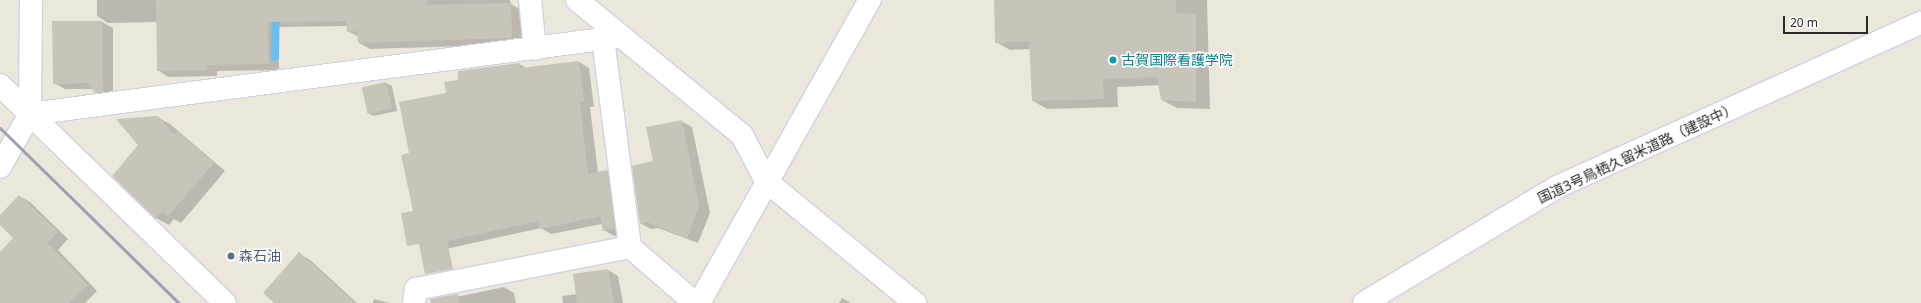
<!DOCTYPE html>
<html>
<head>
<meta charset="utf-8">
<style>
	body { margin:0 }
	#map { position:relative; width:1921px; height:303px; overflow:hidden; background:#ece7db; font-family:"Noto Sans","Noto Sans JP",sans-serif }
	div>[style] { position:absolute }
	[style*='--x'] { left:calc(var(--x)*1px); top:calc(var(--y)*1px); width:calc(var(--w)*1px); rotate:calc(var(--a)*1deg) }
	.shadow>* { inset:0; background:#0003 }
	.stream>* { height:8px; margin:-4px; padding:0 4px; transform-origin:4px; border-radius:4px; background:#6bbef2 }
	.building>* { inset:0; background:#c7c5ba; transform-origin:0 0 }
	.roads { filter:drop-shadow(1px 0 #d1d2e3) drop-shadow(-1px 0 #d1d2e3) drop-shadow(0 1px #d1d2e3) drop-shadow(0 -1px #d1d2e3) }
	.street>* { height:22px; margin:-11px; padding:0 11px; transform-origin:11px; border-radius:11px; background:#fff }
	.secondary>* { height:22px; margin:-11px; padding:0 11px; transform-origin:11px; border-radius:11px; background:#fff }
	.rail>* { height:3px; margin:-1.5px; padding:0 1.5px; transform-origin:1.5px; border-radius:1.5px; background:#9e9fb5 }
	.dots>* { width:11px; height:11px; translate:-50% -50%; box-sizing:border-box; border:2px solid #fff; border-radius:50% }
	span { translate:-50% -50%; white-space:nowrap; text-align:center; line-height:1.15; -webkit-text-stroke:3px #fff; paint-order:stroke }
	.culture-label { font-size:14px; color:#0d838f }
	.left { translate:0 -50%; text-align:left }
	.street-label { font-size:14px; color:#2a2a2a }
	.service-label { font-size:14px; color:#4e5e75 }
	.scale { position:absolute; left:1783px; top:16px; width:85px; height:18px; box-sizing:border-box; border:2px solid #2a2a2a; border-top:0; padding-left:5px; font-size:12px; line-height:14px; white-space:nowrap; color:#2a2a2a; -webkit-text-stroke:3px #fff; paint-order:stroke }
</style>
</head>
<body>
<div id="map">
	<div class="shadow">
		<i style="clip-path:polygon(97px 0,510px 0,511px 4px,521px 10px,522px 44px,370px 49px,359px 43px,359px 37px,348px 31px,348px 26px,278px 27px,279px 70px,217px 71px,217px 76px,168px 77px,158px 70px,157px 22px,108px 23px,97px 16px)"></i>
		<i style="clip-path:polygon(995px 0,1207px 0,1210px 109px,1177px 108px,1162px 100px,1160px 85px,1117px 87px,1118px 107px,1047px 109px,1033px 101px,1030px 49px,1010px 50px,996px 42px)"></i>
		<i style="clip-path:polygon(53px 22px,102px 22px,113px 28px,113px 97px,106px 98px,93px 89px,65px 89px,54px 83px)"></i>
		<i style="clip-path:polygon(579px 62px,589px 68px,594px 107px,590px 107px,598px 173px,607px 171px,617px 177px,625px 234px,614px 236px,604px 230px,602px 224px,551px 234px,541px 228px,446px 249px,411px 153px,447px 94px,459px 81px,519px 64px,527px 68px)"></i>
		<i style="clip-path:polygon(386px 83px,392px 86px,397px 111px,373px 116px,367px 112px)"></i>
		<i style="clip-path:polygon(157px 117px,170px 124px,225px 171px,181px 223px,174px 219px,169px 225px,156px 218px,140px 145px)"></i>
		<i style="clip-path:polygon(681px 121px,692px 127px,710px 213px,698px 243px,658px 228px,651px 229px,640px 223px,654px 162px)"></i>
		<i style="clip-path:polygon(19px 196px,30px 202px,68px 239px,58px 250px,97px 291px,85px 303px,0 303px,0 253px,15px 238px,0 224px,0 216px)"></i>
		<i style="clip-path:polygon(299px 254px,309px 259px,357px 303px,276px 303px)"></i>
		<i style="clip-path:polygon(608px 270px,618px 276px,623px 303px,563px 303px,562px 296px,577px 294px)"></i>
		<i style="clip-path:polygon(504px 287px,514px 293px,516px 303px,448px 303px,447px 299px)"></i>
		<i style="clip-path:polygon(842px 298px,851px 303px,839px 303px)"></i>
		<i style="clip-path:polygon(374px 299px,390px 303px,373px 303px)"></i>
	</div>
	<div class="stream">
		<i style="--x:275;--y:57;--w:57;--a:-89"></i>
	</div>
	<div class="building">
		<i style="clip-path:polygon(156px 0,427px 0,427px 5px,511px 3px,512px 38px,358px 43px,357px 31px,347px 32px,346px 21px,268px 22px,269px 64px,207px 65px,207px 70px,157px 71px)"></i>
		<i style="clip-path:polygon(994px 0,1176px 0,1176px 13px,1196px 14px,1196px 102px,1161px 100px,1157px 77px,1103px 79px,1104px 99px,1032px 101px,1029px 41px,995px 43px)"></i>
		<i style="clip-path:polygon(52px 21px,102px 21px,103px 92px,95px 93px,87px 83px,53px 84px)"></i>
		<i style="clip-path:polygon(579px 61px,584px 101px,580px 102px,588px 174px,607px 170px,615px 228px,603px 231px,600px 216px,540px 229px,538px 221px,447px 241px,453px 269px,425px 274px,419px 244px,407px 246px,401px 213px,413px 211px,401px 155px,409px 153px,399px 102px,446px 93px,444px 82px,458px 80px,458px 71px,520px 63px,520px 68px)"></i>
		<i style="left:386px;top:82px;width:27px;height:25px;rotate:77deg"></i>
		<i style="clip-path:polygon(158px 116px,174px 135px,177px 131px,214px 163px,168px 216px,162px 211px,156px 219px,112px 176px,138px 145px,116px 119px)"></i>
		<i style="clip-path:polygon(682px 120px,699px 206px,687px 238px,647px 222px,640px 224px,632px 166px,653px 161px,646px 127px)"></i>
		<i style="clip-path:polygon(19px 195px,58px 232px,48px 243px,88px 285px,69px 303px,0 303px,0 252px,13px 238px,0 225px,0 215px)"></i>
		<i style="clip-path:polygon(299px 252px,355px 303px,274px 303px,263px 293px)"></i>
		<i style="clip-path:polygon(608px 269px,614px 303px,577px 303px,573px 274px)"></i>
		<i style="clip-path:polygon(458px 294px,459px 303px,431px 303px,430px 299px)"></i>
	</div>
	<div class="roads">
		<div class="street">
			<i style="--x:530;--y:0;--w:49;--a:84.2"></i>
			<i style="--x:577;--y:0;--w:213;--a:39.3"></i>
			<i style="--x:742;--y:135;--w:52;--a:62.4"></i>
			<i style="--x:617;--y:37;--w:14;--a:172"></i>
			<i style="--x:603;--y:39;--w:210;--a:82.6"></i>
			<i style="--x:30;--y:114;--w:578;--a:-7.46"></i>
			<i style="--x:0;--y:167;--w:61;--a:-60.5"></i>
			<i style="--x:30;--y:114;--w:114;--a:-89.5"></i>
			<i style="--x:414;--y:303;--w:14;--a:-82"></i>
			<i style="--x:416;--y:289;--w:218;--a:-11.1"></i>
			<i style="--x:630;--y:247;--w:86;--a:40.7"></i>
			<i style="--x:1364;--y:303;--w:225;--a:-31"></i>
			<i style="--x:1557;--y:187;--w:399;--a:-24.3"></i>
		</div>
		<div class="secondary">
			<i style="--x:0;--y:85;--w:313;--a:44.1"></i>
			<i style="--x:766;--y:181;--w:193;--a:39.3"></i>
			<i style="--x:699;--y:303;--w:348;--a:-60.6"></i>
		</div>
	</div>
	<div class="rail">
		<i style="--x:0;--y:128;--w:250;--a:44.4"></i>
	</div>
	<div class="dots">
		<i style="left:1113px;top:60px;background:#0f9aa8"></i>
		<i style="left:231px;top:256px;background:#5c6f8a"></i>
	</div>
	<div class="culture-label">
		<span class="left" style="left:1121px;top:60px">古賀国際看護学院</span>
	</div>
	<div class="street-label">
		<span style="left:1637px;top:153px;rotate:-25deg">国道3号鳥栖久留米道路（建設中）</span>
	</div>
	<div class="service-label">
		<span class="left" style="left:239px;top:256px">森石油</span>
	</div>
	<div class="scale">20 m</div>
</div>
</body>
</html>
